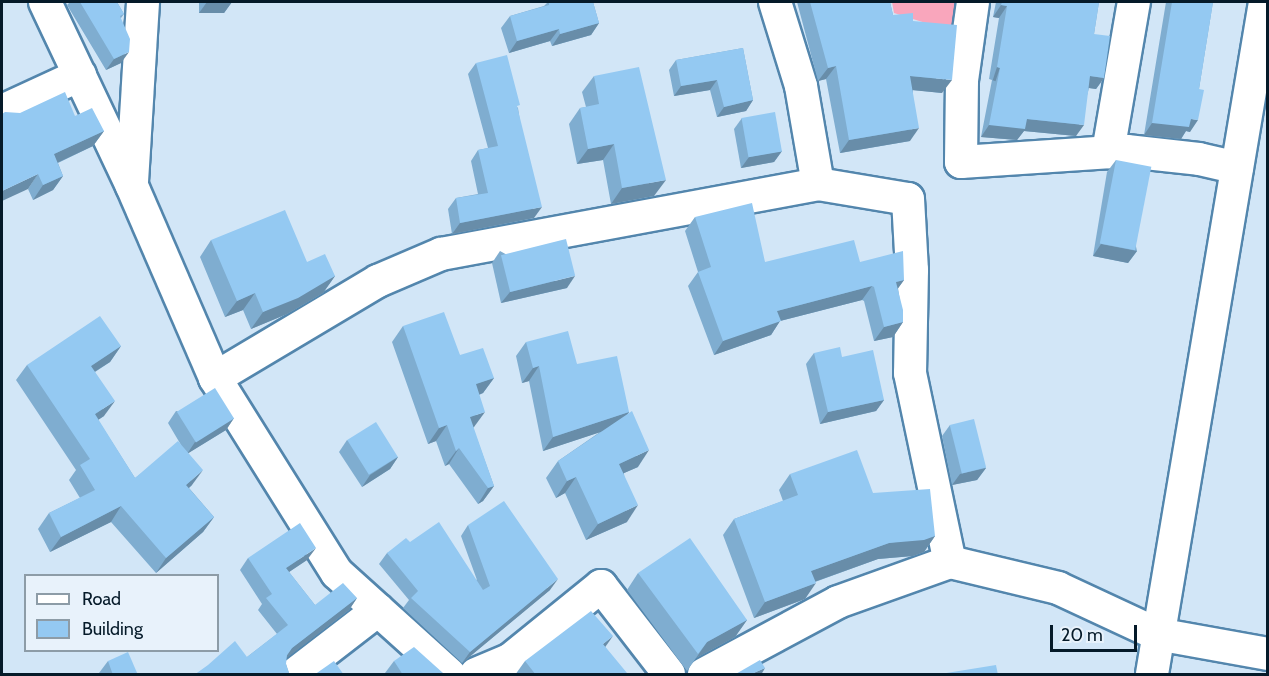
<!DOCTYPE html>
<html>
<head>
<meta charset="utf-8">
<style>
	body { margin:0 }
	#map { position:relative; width:1269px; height:676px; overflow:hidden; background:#d2e6f7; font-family:Cabin,sans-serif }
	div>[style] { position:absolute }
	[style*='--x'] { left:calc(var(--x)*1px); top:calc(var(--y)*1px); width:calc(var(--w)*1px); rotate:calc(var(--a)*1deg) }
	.green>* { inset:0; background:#f9a6bc }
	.roads { filter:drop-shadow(2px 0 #5386ad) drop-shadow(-2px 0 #5386ad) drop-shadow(0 2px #5386ad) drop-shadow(0 -2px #5386ad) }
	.minor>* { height:32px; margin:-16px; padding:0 16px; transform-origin:16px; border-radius:16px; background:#fff }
	.wall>* { inset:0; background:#7fadd0 }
	.shaded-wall>* { inset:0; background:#688da9; transform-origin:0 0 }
	.building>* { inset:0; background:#94c9f2; transform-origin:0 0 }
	span { translate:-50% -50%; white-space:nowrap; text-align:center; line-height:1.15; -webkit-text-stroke:4.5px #e8f2fb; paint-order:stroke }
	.frame { position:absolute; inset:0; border:3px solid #051a29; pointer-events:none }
	.legend { position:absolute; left:24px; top:574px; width:195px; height:78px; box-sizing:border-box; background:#e8f2fb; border:2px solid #8d9ca7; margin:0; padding:8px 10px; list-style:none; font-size:18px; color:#051a29 }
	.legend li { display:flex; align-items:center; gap:12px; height:30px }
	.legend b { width:30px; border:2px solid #8d9ca7 }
	.scale { position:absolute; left:1050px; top:625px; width:87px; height:27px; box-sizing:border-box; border:3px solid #051a29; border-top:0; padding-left:8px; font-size:18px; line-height:21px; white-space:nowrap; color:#051a29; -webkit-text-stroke:4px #e8f2fb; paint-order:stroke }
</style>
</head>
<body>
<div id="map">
	<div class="green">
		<i style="clip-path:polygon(892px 2px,958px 2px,954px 32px,894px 13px)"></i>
	</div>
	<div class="roads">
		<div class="minor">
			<i style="--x:45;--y:2;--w:204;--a:64.7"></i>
			<i style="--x:132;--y:186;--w:209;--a:66.6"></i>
			<i style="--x:215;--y:378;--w:230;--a:58"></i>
			<i style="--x:337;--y:573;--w:151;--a:42"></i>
			<i style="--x:775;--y:2;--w:88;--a:72.8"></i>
			<i style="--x:801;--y:86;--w:99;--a:80.2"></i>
			<i style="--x:973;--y:2;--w:79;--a:98"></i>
			<i style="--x:962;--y:80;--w:82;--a:90.7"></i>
			<i style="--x:961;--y:162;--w:166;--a:-3.8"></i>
			<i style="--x:1127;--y:151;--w:72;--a:6.3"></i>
			<i style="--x:1199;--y:159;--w:39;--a:13"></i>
			<i style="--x:2;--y:111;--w:86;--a:-24.8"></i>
			<i style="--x:1108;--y:152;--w:152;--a:-80.2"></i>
			<i style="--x:132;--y:182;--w:180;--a:-86.5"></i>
			<i style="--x:215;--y:378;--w:190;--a:-30.8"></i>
			<i style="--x:378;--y:281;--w:69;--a:-23.2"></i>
			<i style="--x:441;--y:254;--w:383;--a:-10.5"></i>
			<i style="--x:818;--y:184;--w:91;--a:9.5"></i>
			<i style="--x:908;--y:199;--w:71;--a:86.8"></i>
			<i style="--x:912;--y:270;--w:103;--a:91.1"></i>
			<i style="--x:910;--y:373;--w:193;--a:78.1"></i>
			<i style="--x:295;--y:674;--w:105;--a:-37.6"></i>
			<i style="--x:476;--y:674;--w:38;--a:-23"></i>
			<i style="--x:511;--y:659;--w:116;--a:-39"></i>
			<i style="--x:601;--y:586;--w:111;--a:52.3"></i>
			<i style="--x:704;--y:674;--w:152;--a:-28.2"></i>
			<i style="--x:838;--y:602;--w:119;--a:-19.7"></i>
			<i style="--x:950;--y:562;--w:111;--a:13.5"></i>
			<i style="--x:1058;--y:588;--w:109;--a:24.9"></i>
			<i style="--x:1157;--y:634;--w:113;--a:10.2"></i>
			<i style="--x:1152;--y:674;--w:681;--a:-80.45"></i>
		</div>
	</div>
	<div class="wall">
		<i style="clip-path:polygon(70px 2px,117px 2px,124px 14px,121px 18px,121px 63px,106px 70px,67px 5px)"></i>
		<i style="clip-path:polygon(199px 2px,232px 2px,224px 13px,199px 13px)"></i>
		<i style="clip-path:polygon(548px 2px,593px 2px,599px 23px,591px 35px,552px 46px,550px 41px,509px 53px,501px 28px,510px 16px,544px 6px)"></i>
		<i style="clip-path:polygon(797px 2px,890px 2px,893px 15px,913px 21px,942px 93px,913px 90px,910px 141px,840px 153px,826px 79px,818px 81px)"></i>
		<i style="clip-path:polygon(996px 2px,1099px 2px,1094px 34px,1104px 78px,1096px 89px,1089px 88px,1076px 136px,1024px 131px,1017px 140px,981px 137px,992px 80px,989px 79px,999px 18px,993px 17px)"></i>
		<i style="clip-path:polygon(1166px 2px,1213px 2px,1199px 89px,1190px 132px,1186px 131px,1181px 139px,1144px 135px)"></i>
		<i style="clip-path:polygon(743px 48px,753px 100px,746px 111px,717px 117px,710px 90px,674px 96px,669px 70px,676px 60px)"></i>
		<i style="clip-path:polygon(476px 63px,518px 108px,534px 218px,452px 234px,448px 209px,456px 198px,478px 194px,471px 161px,478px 150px,488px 148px,468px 74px)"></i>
		<i style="clip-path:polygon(594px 76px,654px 196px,611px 204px,603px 160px,577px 164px,569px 124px,580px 108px,586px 107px,582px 92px)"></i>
		<i style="clip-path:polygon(75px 116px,104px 131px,93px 146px,58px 163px,63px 176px,53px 190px,33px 200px,28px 189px)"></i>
		<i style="clip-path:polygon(742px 118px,782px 151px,774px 162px,741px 168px,734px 129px)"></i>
		<i style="clip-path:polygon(1116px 160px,1137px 251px,1128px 263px,1093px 256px,1107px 172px)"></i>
		<i style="clip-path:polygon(695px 217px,765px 262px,904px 280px,898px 288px,903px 322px,893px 337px,874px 341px,864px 301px,862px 300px,780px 321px,771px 335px,714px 355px,688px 286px,698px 272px,685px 231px)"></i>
		<i style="clip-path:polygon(211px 240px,307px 262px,335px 276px,323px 293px,287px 314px,251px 329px,243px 310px,225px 317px,200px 257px)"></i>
		<i style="clip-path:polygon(500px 251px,567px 288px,501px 303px,492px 263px)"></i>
		<i style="clip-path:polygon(403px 326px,460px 355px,494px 378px,483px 393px,479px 395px,474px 427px,473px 428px,494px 486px,483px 501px,478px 504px,449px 464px,445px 466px,436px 441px,428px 444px,392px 342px)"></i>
		<i style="clip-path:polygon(526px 342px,577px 364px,629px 412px,628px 414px,638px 467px,624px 473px,627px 522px,586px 540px,565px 493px,556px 498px,546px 478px,558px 461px,600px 432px,543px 451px,529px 381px,522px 383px,516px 356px)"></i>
		<i style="clip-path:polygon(121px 346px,110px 362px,95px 372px,104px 416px,98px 420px,135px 478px,181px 445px,168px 423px,176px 411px,234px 418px,226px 430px,188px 453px,192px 485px,189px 488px,214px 517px,203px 532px,156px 573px,111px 522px,50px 552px,38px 529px,49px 513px,80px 498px,69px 480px,76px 470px,16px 380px,27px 365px)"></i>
		<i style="clip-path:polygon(814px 353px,842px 357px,884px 400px,876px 411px,820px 424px,806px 364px)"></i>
		<i style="clip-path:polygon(950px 425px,986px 468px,977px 480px,952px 485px,942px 436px)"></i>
		<i style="clip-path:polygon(347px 440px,398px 457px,390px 469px,362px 487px,339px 452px)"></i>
		<i style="clip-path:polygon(790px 474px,873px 493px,935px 536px,924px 552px,913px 556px,878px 559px,815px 582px,805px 599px,754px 618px,723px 535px,734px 519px,783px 501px,779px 490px)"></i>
		<i style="clip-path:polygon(468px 525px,550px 590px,462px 663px,403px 608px,409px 600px,379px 564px,387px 553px,410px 542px,477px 580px,461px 536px)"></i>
		<i style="clip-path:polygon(248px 558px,307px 560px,289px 572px,315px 605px,357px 598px,349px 610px,286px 658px,286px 664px,289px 673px,247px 657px,277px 634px,258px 610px,262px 604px,240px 570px)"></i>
		<i style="clip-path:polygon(638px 573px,747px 620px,735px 637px,696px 658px,687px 671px,627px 590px)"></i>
		<i style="clip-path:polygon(605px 647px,626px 675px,515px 675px,525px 661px)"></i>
		<i style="clip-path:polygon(108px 661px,138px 675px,100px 675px,99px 673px)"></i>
		<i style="clip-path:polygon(394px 661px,442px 675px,386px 675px,385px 673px)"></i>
	</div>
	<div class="shaded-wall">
		<i style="clip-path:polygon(207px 2px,232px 2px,224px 13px,199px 13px)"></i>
		<i style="clip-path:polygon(1001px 5px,1007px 6px,999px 18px,993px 17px)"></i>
		<i style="clip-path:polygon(599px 23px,591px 35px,552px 46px,560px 34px)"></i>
		<i style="clip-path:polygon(559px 29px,550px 41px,509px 53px,517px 41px)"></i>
		<i style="clip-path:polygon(129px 52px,121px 63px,106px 70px,114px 59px)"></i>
		<i style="clip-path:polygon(836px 66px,826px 79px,818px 81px,828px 68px)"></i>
		<i style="left:997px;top:67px;width:3px;height:14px;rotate:18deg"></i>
		<i style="clip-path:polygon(910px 76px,952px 80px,942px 93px,901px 89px)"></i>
		<i style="clip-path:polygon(1090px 76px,1104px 78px,1096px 89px,1082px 87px)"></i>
		<i style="clip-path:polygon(717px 80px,710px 90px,674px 96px,681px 86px)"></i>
		<i style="clip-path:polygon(753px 100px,746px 111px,717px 117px,724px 107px)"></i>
		<i style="clip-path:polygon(1027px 119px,1084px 125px,1076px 136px,1024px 131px,1017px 140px,981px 137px,989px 125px)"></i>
		<i style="clip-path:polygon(1191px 119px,1198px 120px,1190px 132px,1186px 131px,1181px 139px,1144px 135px,1152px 123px)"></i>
		<i style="clip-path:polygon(919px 128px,910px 141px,840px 153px,849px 140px)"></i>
		<i style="clip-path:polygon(104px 131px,93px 146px,44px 169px,54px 154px)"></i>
		<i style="clip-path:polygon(614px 144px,603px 160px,577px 164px,588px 149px)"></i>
		<i style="clip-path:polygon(782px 151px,774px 162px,741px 168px,749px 157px)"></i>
		<i style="clip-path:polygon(38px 174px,28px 189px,2px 201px,2px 191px)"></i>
		<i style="clip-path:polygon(63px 176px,53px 190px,33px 200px,43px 185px)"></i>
		<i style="clip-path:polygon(666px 180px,654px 196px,611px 204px,622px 188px)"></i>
		<i style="clip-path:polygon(542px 207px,534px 218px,452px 234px,460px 223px)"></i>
		<i style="clip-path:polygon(1101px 244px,1137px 251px,1128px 263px,1093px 256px)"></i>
		<i style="clip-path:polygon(335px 276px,323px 293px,287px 314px,251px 329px,263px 312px)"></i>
		<i style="clip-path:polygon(575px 276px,567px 288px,501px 303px,510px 292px)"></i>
		<i style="clip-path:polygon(904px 280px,894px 294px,896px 282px)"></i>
		<i style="clip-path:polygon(872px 286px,862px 300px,780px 321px,771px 335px,714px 355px,723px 341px,777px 311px)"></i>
		<i style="clip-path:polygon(255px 293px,243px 310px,225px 317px,237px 301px)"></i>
		<i style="clip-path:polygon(903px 322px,893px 337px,874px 341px,884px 327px)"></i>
		<i style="clip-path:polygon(121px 346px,110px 362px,80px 381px,91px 366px)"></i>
		<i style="clip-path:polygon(539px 366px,529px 381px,522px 383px,533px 368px)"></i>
		<i style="clip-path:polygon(494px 378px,483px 393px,465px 400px,476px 384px)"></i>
		<i style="clip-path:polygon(884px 400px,876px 411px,820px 424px,828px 412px)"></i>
		<i style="clip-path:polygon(115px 401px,104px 416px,84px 429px,95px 414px)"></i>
		<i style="clip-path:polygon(485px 412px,474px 427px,459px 433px,470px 417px)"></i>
		<i style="clip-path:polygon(629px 412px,619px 426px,543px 451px,553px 437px)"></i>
		<i style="clip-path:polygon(234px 418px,226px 430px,187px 454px,195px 442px)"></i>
		<i style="clip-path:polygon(447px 425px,436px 441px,428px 444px,439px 428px)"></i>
		<i style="clip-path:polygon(459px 448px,449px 464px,445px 466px,456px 451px)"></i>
		<i style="clip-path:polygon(649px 450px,638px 467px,608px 480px,619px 464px)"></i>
		<i style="clip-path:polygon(398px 457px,390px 469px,362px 487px,370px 475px)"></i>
		<i style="clip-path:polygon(986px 468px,977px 480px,952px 485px,960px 474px)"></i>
		<i style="clip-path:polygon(203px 470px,192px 485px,175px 500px,186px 485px)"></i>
		<i style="clip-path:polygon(576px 477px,565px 493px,556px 498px,567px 481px)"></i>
		<i style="clip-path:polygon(494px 486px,483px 501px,478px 504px,488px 488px)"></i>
		<i style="clip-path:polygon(638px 505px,627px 522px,586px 540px,598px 524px)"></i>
		<i style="clip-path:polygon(121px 506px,111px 522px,50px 552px,61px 537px)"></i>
		<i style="clip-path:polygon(214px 517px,203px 532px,156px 573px,166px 558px)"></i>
		<i style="clip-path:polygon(935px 536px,924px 552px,913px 556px,878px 559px,800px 587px,811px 571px,889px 543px)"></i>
		<i style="clip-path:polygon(316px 548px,307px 560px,277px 580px,286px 568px)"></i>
		<i style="clip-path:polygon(558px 579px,550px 590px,462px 663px,470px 652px)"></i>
		<i style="clip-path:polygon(816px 583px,805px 599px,754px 618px,765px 602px)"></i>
		<i style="clip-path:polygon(357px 598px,349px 610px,284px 660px,292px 648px)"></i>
		<i style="clip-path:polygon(747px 620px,735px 637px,696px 658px,707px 642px)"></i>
		<i style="clip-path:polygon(613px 636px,601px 653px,603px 644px)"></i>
		<i style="clip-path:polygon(765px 668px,761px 675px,749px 675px)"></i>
	</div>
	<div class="building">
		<i style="clip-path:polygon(80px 2px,117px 2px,124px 14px,120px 16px,130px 39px,129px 52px,114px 59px)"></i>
		<i style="clip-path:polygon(549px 2px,593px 2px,599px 23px,560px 34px,559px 29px,517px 41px,510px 16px,549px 5px)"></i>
		<i style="clip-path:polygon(810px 2px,890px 2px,893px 15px,913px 13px,913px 21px,957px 25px,952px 80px,910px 76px,919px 128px,849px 140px,836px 66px,828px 68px)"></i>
		<i style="clip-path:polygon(1002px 2px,1099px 2px,1094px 34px,1110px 36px,1104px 78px,1090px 76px,1084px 125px,1027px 119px,1025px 129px,989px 125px,1000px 68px,997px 67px,1007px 6px,1001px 5px)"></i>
		<i style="clip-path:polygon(1172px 2px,1213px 2px,1199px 89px,1204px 90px,1198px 120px,1191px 119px,1189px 127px,1152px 123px)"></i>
		<i style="clip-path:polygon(743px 48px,753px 100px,724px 107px,717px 80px,681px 86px,676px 60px)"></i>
		<i style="clip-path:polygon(507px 55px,520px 105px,517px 106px,542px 207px,460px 223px,456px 198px,488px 193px,478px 150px,498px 146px,476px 63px)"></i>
		<i style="clip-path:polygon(639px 67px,666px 180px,622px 188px,614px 144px,588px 149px,580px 108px,599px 104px,594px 76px)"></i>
		<i style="clip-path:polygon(65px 92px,75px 116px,92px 108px,104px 131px,54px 154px,63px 176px,43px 185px,38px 174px,2px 191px,2px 114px,5px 112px,20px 113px)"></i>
		<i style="left:775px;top:112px;width:40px;height:34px;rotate:80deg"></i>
		<i style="left:1116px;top:160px;width:36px;height:85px;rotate:11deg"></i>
		<i style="clip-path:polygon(752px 203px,765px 262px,854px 240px,860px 262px,903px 251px,904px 280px,896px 282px,903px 310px,903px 322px,884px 327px,874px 287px,872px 286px,777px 311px,781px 321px,723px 341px,698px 272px,711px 267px,695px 217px)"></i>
		<i style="clip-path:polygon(285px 210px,307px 262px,325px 254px,335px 276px,298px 298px,263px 312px,255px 293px,237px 301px,211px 240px)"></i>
		<i style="left:566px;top:239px;width:38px;height:67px;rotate:76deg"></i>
		<i style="clip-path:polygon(444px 312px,460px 355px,483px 348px,494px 378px,476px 384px,485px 412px,470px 417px,494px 486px,488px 488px,459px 448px,456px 451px,447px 425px,439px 428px,403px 326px)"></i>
		<i style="clip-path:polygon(100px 316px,121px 346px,91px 366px,115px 401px,95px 414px,135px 478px,178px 441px,203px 470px,186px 485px,214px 517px,166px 558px,121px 506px,61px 537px,49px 513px,95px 490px,80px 465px,90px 459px,27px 365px)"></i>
		<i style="clip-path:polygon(568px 331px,577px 364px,617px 356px,629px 412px,553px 437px,539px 366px,533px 368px,526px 342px)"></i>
		<i style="clip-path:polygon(840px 347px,842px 357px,873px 350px,884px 400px,828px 412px,814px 353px)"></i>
		<i style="left:215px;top:388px;width:36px;height:45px;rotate:58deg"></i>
		<i style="clip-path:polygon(632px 411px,649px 450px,619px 464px,638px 505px,598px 524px,576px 477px,567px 481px,558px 461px)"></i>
		<i style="left:974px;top:419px;width:50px;height:25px;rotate:76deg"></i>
		<i style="left:376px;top:422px;width:41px;height:34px;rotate:58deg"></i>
		<i style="clip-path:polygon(857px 450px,873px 493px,930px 489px,935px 536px,924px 540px,889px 543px,811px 571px,816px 583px,765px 602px,734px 519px,798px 495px,790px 474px)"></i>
		<i style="clip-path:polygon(504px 501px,558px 579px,470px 652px,411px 598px,418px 591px,387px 553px,406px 538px,410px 542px,439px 522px,483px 590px,490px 586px,468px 525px)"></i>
		<i style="clip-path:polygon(300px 523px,316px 548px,286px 568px,315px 605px,343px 583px,357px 598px,292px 648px,287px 655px,286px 664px,289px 673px,291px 675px,194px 675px,208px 665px,235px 641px,247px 657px,288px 625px,266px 598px,272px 594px,248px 558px)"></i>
		<i style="clip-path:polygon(690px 538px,747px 620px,707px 642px,698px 654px,638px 573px)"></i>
		<i style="clip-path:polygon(591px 611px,613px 636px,603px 644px,627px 673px,625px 675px,553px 675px,552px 674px,551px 675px,536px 675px,525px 661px)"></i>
		<i style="clip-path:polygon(414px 647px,443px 673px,442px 675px,403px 675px,394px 661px)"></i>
		<i style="clip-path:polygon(128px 652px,138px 675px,113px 675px,108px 661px)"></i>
		<i style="clip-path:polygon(760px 660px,765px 668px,749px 675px,734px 675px)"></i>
		<i style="clip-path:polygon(334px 661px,344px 675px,314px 675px)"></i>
		<i style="clip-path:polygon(996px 665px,998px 675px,934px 675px)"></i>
	</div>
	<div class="frame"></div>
	<ul class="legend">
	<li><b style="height:8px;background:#fff"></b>Road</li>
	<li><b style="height:16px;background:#94c9f2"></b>Building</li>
	</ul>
	<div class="scale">20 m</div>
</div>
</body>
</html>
